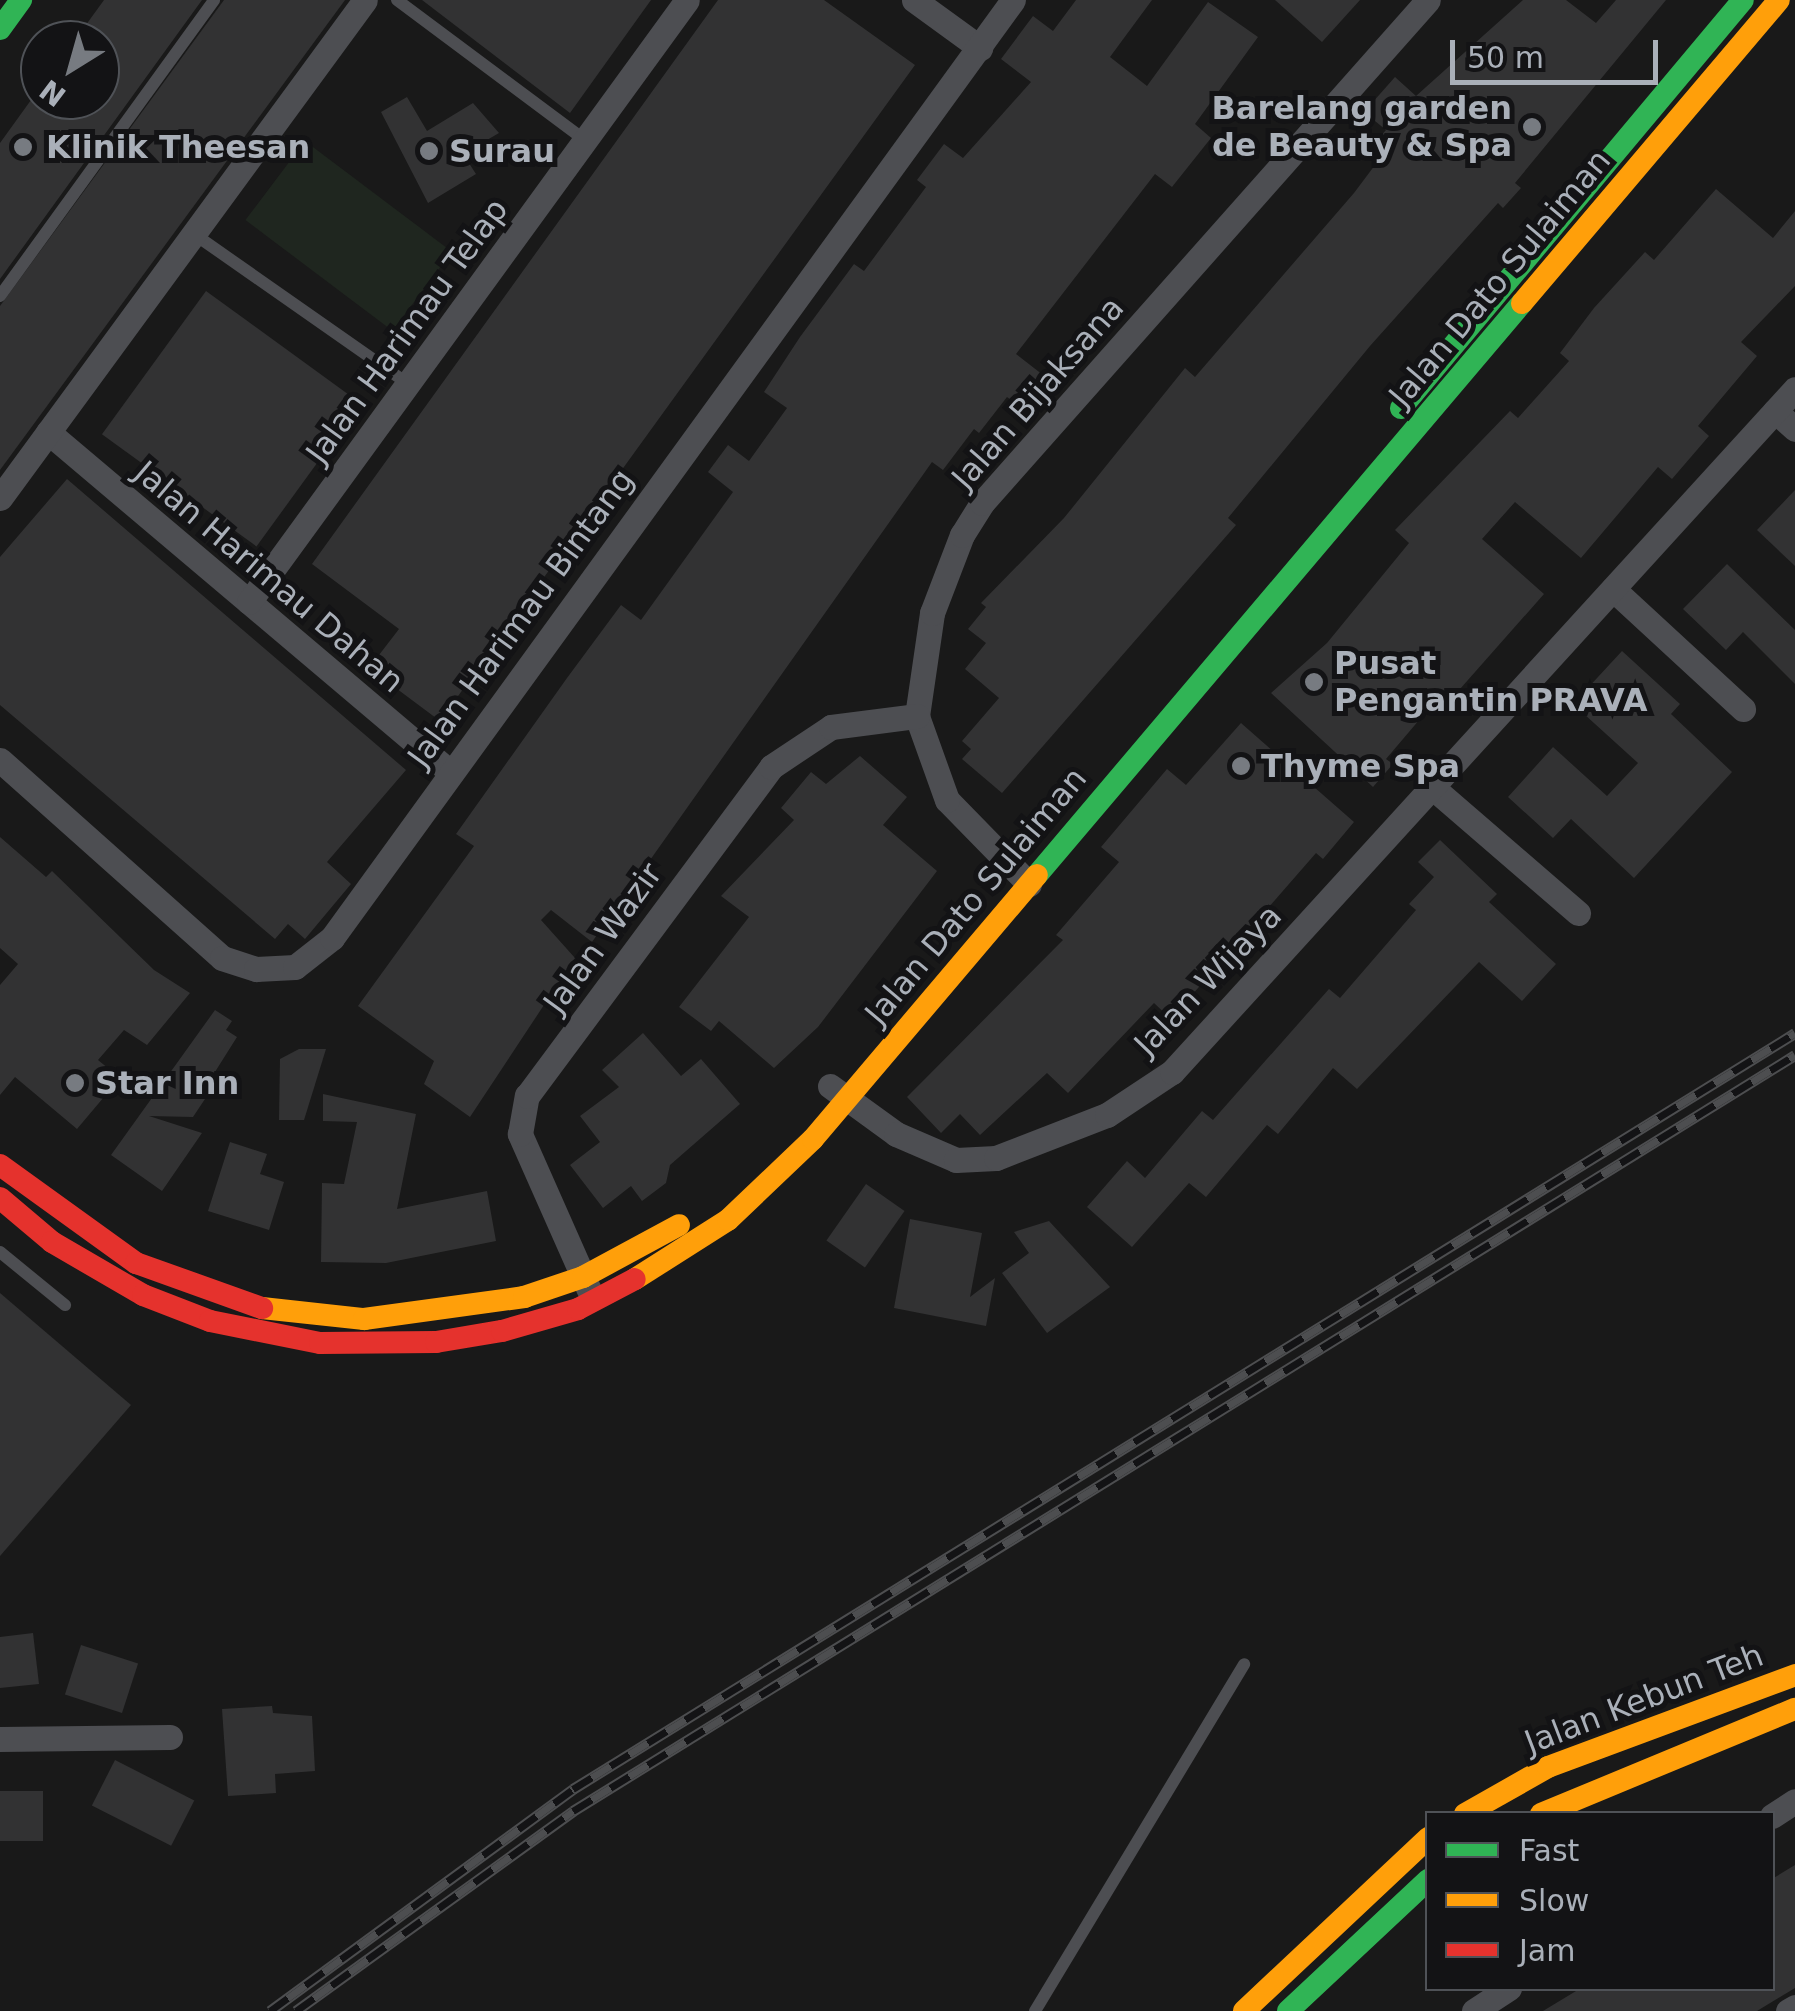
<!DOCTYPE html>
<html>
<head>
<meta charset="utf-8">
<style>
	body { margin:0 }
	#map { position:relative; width:1795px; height:2011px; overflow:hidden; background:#191919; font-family:"DejaVu Sans",sans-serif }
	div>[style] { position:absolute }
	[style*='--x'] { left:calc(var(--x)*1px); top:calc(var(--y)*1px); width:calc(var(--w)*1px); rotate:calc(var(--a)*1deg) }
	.green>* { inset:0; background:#1f261f; transform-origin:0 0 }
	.building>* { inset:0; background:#323233; transform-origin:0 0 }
	.lane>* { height:12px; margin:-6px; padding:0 6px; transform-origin:6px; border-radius:6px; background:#4d4e52 }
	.street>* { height:25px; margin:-12.5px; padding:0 12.5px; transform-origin:12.5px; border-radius:12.5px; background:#4d4e52 }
	.fast>* { height:22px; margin:-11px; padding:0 11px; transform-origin:11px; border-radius:11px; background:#30b455 }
	.slow>* { height:22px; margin:-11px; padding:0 11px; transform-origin:11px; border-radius:11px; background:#ff9f0a }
	.jam>* { height:22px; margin:-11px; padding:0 11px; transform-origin:11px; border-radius:11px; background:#e5322d }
	.rail>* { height:11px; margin-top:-5.5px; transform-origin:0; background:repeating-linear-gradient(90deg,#131315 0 22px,#4d4e50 0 44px); box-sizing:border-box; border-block:2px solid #4d4e50 }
	.dots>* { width:28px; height:28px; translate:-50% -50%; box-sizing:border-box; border:5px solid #131315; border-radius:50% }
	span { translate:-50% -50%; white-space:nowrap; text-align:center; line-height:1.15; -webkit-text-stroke:10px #131315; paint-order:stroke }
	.poi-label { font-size:32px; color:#aab0b9; font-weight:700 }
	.right { translate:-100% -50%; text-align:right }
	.left { translate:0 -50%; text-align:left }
	.street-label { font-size:32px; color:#aab0b9 }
	.legend { position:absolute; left:1425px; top:1811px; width:350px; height:180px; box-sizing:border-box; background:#131315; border:2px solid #4f5257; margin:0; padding:12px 18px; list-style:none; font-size:30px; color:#aab0b9 }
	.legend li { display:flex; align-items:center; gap:20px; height:50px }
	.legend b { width:50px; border:2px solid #4f5257 }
	.north { position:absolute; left:20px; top:20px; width:100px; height:100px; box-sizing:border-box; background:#131315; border:2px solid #4f5257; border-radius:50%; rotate:217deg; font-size:28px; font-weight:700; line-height:40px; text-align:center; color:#aab0b9 }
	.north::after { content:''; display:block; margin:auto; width:35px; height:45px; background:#777b81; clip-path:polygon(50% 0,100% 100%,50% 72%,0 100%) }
	.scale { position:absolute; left:1450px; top:40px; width:208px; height:45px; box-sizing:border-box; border:5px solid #aab0b9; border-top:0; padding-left:12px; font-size:30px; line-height:35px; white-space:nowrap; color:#aab0b9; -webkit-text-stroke:8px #131315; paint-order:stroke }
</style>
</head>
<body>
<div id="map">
	<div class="green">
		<i style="left:305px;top:141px;width:184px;height:99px;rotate:37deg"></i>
	</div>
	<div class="building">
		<i style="clip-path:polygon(104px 0,202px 0,0 279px,0 143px,31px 100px,100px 100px,100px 40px,75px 40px)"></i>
		<i style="clip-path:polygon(224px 0,345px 0,0 470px,0 306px)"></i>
		<i style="clip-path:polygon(422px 0,651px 0,570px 113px)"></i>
		<i style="clip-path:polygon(718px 0,824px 0,915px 65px,440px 721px,369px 668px,399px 629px,312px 564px)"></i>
		<i style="clip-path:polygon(1076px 0,1152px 0,1110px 57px,1147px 86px,1208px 2px,1258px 37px,1195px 124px,1211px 138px,1172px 187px,1155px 174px,1016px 354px,1043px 375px,1019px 406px,1007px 397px,979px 433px,974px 429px,943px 470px,932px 462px,592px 942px,551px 910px,541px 920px,575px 958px,470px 1117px,424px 1084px,434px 1061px,358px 1006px,474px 846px,456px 834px,567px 678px,621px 605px,641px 620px,733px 492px,708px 472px,728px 445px,749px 461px,787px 408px,764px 392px,800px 337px,854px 264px,864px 271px,926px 187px,917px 180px,944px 144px,963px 158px,1031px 82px,1001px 59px,1033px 16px,1053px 31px)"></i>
		<i style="clip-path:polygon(1275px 0,1360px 0,1322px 42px)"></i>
		<i style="clip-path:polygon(1523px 0,1566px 0,1596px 23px,1616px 0,1666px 0,1515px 183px,1521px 188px,1503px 208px,1498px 203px,1370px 346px,1228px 518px,1236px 525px,1002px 793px,962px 759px,971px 749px,962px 741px,999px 698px,965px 669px,986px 643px,968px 629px,986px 607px,981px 603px,1064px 518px,1185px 368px,1195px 377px,1354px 193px,1378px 161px,1367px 151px,1386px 130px,1364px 112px,1395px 77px,1416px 96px)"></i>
		<i style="clip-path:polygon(407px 97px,427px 131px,473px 103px,499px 133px,463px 154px,476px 174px,428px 203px,381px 112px)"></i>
		<i style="clip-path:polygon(1716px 189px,1773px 238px,1795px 211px,1795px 286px,1741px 342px,1757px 356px,1698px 426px,1709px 436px,1672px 479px,1658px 467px,1581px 558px,1515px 502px,1482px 539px,1544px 594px,1445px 706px,1437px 699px,1386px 759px,1393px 764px,1373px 787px,1271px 693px,1327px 643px,1409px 543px,1395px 530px,1510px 411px,1518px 418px,1569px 361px,1560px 353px,1594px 308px,1645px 252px,1654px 260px)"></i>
		<i style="left:206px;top:291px;width:191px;height:177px;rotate:36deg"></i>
		<i style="clip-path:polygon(67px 479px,406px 770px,327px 862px,351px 884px,305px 939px,288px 924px,275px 939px,0 705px,0 557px)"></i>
		<i style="clip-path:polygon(1795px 490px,1795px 566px,1757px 530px)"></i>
		<i style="clip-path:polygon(1727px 564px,1795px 630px,1795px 684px,1743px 632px,1726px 650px,1683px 609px)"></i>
		<i style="clip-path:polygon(1622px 651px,1680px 704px,1671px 714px,1732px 772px,1634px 878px,1571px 819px,1553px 838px,1508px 797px,1553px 747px,1607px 796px,1638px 763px,1573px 704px)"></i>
		<i style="clip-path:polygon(1241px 723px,1354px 822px,1323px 859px,1316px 853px,1171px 1019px,1154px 1003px,1068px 1093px,1047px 1073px,980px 1135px,960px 1114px,941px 1133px,907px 1097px,1063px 940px,1056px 935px,1119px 862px,1101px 847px,1167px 769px,1186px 785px)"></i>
		<i style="clip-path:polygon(860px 756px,907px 797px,883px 825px,937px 871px,818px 1027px,774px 1068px,719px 1021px,711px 1031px,679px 1007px,749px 917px,721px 896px,794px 820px,781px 808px,811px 772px,826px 784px)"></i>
		<i style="clip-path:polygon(0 837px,46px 877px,52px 871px,154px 970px,190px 993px,147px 1045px,124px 1030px,98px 1060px,120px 1078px,77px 1129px,15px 1077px,0 1095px,0 985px,18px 964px,0 948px)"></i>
		<i style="clip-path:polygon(1440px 840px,1497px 894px,1489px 902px,1556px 964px,1522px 1001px,1479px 962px,1357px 1089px,1333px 1068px,1278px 1134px,1267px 1125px,1206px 1197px,1189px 1183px,1132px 1247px,1087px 1207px,1127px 1161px,1145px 1178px,1202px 1111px,1213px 1120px,1329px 989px,1340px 998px,1416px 910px,1409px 904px,1434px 877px,1418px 862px)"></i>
		<i style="clip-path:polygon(215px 1010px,232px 1021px,226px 1030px,237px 1037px,208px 1083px,213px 1087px,193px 1117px,149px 1116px,202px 1133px,162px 1191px,111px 1155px)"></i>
		<i style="clip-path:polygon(643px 1033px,681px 1076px,701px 1059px,740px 1104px,670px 1165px,666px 1183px,642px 1201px,631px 1186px,603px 1208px,570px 1165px,600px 1142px,580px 1116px,619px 1087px,602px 1070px)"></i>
		<i style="clip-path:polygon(299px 1049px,326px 1049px,304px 1120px,279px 1120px,280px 1059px)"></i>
		<i style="clip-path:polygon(323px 1094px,416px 1114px,397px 1209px,487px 1191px,496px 1241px,386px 1263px,321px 1262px,322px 1183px,344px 1184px,357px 1122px,323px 1121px)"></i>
		<i style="clip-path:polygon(230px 1142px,267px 1154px,260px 1174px,284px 1182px,269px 1230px,208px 1211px)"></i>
		<i style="left:866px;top:1184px;width:47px;height:69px;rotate:35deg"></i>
		<i style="clip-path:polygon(910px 1219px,982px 1233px,970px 1297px,995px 1278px,986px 1326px,894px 1308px)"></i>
		<i style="clip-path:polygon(1049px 1221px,1110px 1287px,1047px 1333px,1002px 1273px,1029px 1253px,1014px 1232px)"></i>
		<i style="clip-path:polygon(0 1293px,131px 1405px,0 1556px)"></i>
		<i style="clip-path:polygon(33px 1633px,39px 1684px,0 1688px,0 1637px)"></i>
		<i style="left:81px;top:1645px;width:60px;height:52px;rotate:18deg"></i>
		<i style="clip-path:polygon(272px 1706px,273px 1713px,312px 1716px,315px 1771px,275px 1774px,276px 1793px,228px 1796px,222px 1709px)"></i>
		<i style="left:115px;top:1760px;width:89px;height:51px;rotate:27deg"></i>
		<i style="left:0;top:1791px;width:43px;height:50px"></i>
		<i style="clip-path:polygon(1795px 1865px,1795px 1988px,1757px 2011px,1543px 2011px,1581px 1988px,1772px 1988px,1772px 1879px)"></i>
	</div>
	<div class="lane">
		<i style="--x:397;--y:0;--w:234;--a:36.7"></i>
		<i style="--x:194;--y:234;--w:261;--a:35"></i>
		<i style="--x:0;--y:296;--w:365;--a:-54.1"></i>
		<i style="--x:0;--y:1252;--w:84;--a:39.2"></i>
		<i style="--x:1035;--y:2011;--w:405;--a:-58.9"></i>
	</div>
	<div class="street">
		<i style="--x:914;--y:0;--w:82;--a:36"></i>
		<i style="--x:1775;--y:411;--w:27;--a:42"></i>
		<i style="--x:48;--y:432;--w:525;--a:40.21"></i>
		<i style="--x:0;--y:498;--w:617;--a:-53.76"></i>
		<i style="--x:1613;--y:589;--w:177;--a:42.7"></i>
		<i style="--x:249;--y:602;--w:744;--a:-53.96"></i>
		<i style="--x:0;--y:760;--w:297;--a:41.7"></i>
		<i style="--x:222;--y:958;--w:36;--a:18"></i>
		<i style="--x:256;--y:969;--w:39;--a:-3"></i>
		<i style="--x:295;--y:967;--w:47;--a:-38.1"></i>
		<i style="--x:332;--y:938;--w:1159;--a:-54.02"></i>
		<i style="--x:1432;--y:787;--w:193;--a:40.8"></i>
		<i style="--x:1029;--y:884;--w:117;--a:-134.3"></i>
		<i style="--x:947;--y:800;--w:89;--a:-109.7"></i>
		<i style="--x:917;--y:716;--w:104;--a:-81.7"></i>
		<i style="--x:932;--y:613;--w:84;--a:-69"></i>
		<i style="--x:962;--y:535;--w:38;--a:-58"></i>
		<i style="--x:982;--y:503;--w:672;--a:-48.44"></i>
		<i style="--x:830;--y:1086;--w:82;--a:36"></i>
		<i style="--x:896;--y:1134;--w:65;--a:23.4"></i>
		<i style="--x:956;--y:1160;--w:40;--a:-2.9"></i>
		<i style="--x:996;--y:1158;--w:119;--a:-21.2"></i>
		<i style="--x:1107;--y:1115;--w:78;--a:-33.5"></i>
		<i style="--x:1172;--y:1072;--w:924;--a:-47.63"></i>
		<i style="--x:589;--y:1290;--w:171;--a:-113.9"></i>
		<i style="--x:520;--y:1134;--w:39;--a:-80"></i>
		<i style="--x:527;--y:1096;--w:410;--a:-53.4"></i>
		<i style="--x:771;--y:767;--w:72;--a:-33.7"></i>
		<i style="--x:831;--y:727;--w:87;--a:-7.3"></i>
		<i style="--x:0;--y:1739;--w:170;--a:-0.7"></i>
		<i style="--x:1772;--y:1816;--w:27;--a:-33"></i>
		<i style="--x:1474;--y:2011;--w:42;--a:-33.3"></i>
		<i style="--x:1788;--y:2011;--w:8;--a:-30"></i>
	</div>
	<div class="fast">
		<i style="--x:0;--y:29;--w:36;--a:-54"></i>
		<i style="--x:1401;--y:408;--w:532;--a:-50.03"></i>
		<i style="--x:1037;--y:875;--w:750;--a:-49.71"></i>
		<i style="--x:1288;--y:2011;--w:192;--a:-43.1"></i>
	</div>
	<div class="slow">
		<i style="--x:1522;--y:303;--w:397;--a:-49.7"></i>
		<i style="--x:635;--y:1279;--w:110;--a:-32.4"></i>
		<i style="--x:728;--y:1220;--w:117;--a:-43.6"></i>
		<i style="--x:813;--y:1139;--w:346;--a:-49.7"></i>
		<i style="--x:262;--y:1308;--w:103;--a:6.2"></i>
		<i style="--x:364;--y:1319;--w:162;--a:-7.8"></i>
		<i style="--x:524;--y:1297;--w:62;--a:-18.7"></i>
		<i style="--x:583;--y:1277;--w:109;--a:-28.4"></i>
		<i style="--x:1465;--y:1814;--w:95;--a:-29.5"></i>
		<i style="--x:1548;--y:1767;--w:264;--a:-20.4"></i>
		<i style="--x:1541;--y:1814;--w:275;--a:-22.5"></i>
		<i style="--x:1244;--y:2011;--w:253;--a:-43.2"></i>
	</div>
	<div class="jam">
		<i style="--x:0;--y:1165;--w:168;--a:35.8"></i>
		<i style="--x:136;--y:1263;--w:134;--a:19.7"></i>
		<i style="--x:0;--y:1198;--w:68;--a:40.2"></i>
		<i style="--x:52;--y:1242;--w:105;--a:30.2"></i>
		<i style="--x:143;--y:1295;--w:72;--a:21.2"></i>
		<i style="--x:210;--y:1321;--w:112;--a:11.3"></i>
		<i style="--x:320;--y:1343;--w:116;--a:-0.5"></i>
		<i style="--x:436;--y:1342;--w:67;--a:-9.5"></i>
		<i style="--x:502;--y:1331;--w:79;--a:-16.1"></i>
		<i style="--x:578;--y:1309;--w:64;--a:-27.8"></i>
	</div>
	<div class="rail">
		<i style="--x:270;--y:2011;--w:376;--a:-36.2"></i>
		<i style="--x:573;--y:1789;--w:1437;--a:-31.74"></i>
		<i style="--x:296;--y:2011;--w:342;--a:-35.8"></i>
		<i style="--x:573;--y:1811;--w:1437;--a:-31.74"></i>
	</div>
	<div class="dots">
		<i style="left:1532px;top:127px;background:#777b81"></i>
		<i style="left:23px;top:147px;background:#777b81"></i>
		<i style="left:429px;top:151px;background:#777b81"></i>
		<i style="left:1314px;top:682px;background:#777b81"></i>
		<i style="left:1241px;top:766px;background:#777b81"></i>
		<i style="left:75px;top:1083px;background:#777b81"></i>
	</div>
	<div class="poi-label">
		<span class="right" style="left:1512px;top:127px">Barelang garden<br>de Beauty &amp; Spa</span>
		<span class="left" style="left:46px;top:147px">Klinik Theesan</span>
		<span class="left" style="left:449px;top:151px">Surau</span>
		<span class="left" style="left:1334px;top:682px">Pusat<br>Pengantin PRAVA</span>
		<span class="left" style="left:1261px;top:766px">Thyme Spa</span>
		<span class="left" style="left:95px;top:1083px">Star Inn</span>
	</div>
	<div class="street-label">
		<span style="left:1500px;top:278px;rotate:-50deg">Jalan Dato Sulaiman</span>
		<span style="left:407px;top:331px;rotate:-54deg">Jalan Harimau Telap</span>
		<span style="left:1038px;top:393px;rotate:-49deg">Jalan Bijaksana</span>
		<span style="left:269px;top:577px;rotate:40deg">Jalan Harimau Dahan</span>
		<span style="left:521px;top:618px;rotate:-54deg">Jalan Harimau Bintang</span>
		<span style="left:976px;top:896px;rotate:-50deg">Jalan Dato Sulaiman</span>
		<span style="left:603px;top:938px;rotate:-54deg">Jalan Wazir</span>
		<span style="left:1208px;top:980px;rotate:-46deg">Jalan Wijaya</span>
		<span style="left:1644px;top:1699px;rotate:-21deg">Jalan Kebun Teh</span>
	</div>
	<ul class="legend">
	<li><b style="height:12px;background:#30b455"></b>Fast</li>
	<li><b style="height:12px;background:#ff9f0a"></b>Slow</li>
	<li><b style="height:12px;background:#e5322d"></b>Jam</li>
	</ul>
	<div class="north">N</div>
	<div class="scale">50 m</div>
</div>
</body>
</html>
